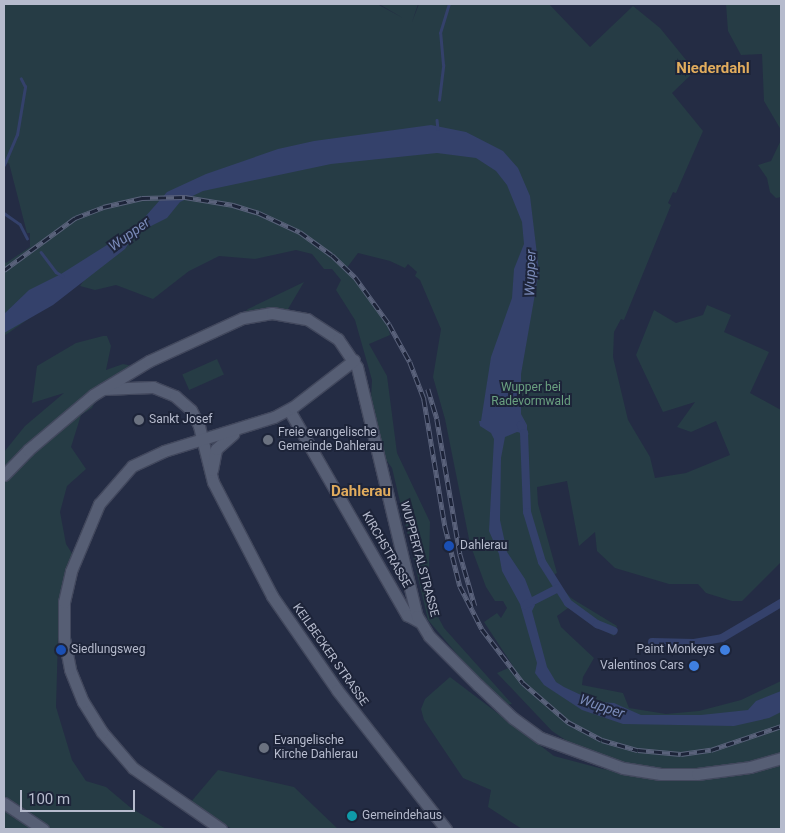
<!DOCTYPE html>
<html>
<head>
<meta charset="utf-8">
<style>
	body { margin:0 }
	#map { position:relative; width:785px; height:833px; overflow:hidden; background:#242c44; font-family:Roboto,sans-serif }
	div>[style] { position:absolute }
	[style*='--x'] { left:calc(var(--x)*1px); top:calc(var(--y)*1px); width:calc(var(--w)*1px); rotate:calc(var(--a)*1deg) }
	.green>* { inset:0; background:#263c45; transform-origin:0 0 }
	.water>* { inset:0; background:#34416b }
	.stream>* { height:2.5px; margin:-1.25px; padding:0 1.25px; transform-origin:1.25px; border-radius:1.25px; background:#34416b }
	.canal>* { height:8px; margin:-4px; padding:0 4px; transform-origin:4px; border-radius:4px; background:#34416b }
	.roads { filter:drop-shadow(1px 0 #42485d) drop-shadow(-1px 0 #42485d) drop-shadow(0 1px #42485d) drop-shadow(0 -1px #42485d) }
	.major>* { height:11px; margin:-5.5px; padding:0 5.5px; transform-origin:5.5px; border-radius:5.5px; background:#565e74 }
	.rail>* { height:4.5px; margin-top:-2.25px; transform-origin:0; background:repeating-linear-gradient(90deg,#1d2439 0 8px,#5a627b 0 16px); box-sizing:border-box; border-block:1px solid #5a627b }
	.dots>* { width:14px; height:14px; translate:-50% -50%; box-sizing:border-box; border:2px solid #1d2439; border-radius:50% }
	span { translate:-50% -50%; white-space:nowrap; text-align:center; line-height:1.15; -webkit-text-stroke:4px #1d2439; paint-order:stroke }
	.park-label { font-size:12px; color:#6aa180 }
	.poi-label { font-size:12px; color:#b6bbcd }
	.left { translate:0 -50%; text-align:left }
	.right { translate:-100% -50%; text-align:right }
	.street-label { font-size:12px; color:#b6bbcd }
	.water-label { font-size:14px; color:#7a8ab8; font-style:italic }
	.quarter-label { font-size:15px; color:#e1ac5d; font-weight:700 }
	.frame { position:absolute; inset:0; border:5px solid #b6bbcd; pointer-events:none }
	.scale { position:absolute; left:20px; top:790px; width:115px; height:22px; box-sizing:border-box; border:2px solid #b6bbcd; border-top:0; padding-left:6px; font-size:15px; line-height:18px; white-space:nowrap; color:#b6bbcd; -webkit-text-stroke:4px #1d2439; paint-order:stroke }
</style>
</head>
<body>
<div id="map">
	<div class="green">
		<i style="clip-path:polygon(4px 4px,377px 4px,403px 18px,379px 4px,418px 4px,412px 22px,419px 4px,549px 4px,590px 47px,633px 6px,660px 28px,695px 71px,672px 93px,703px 131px,676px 193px,673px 192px,668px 203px,671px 205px,624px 320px,621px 319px,614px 332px,613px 357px,628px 420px,650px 457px,655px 478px,686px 473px,730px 455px,716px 421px,691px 432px,677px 427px,695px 402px,663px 412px,636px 355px,654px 310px,676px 323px,703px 315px,707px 305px,731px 315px,724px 332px,769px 352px,750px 393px,781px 410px,781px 562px,742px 601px,732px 601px,706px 593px,698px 584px,669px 584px,615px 568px,597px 551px,595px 532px,579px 546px,567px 481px,537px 487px,538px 504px,557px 573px,551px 576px,571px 598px,617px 626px,614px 636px,568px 608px,557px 616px,561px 627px,594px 658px,583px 677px,582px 685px,623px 693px,629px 708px,666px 714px,699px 711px,741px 700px,781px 681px,781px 753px,729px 766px,672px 771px,622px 764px,573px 745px,552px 731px,497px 673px,513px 666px,484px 622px,497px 613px,501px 618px,507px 608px,503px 601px,495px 601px,486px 587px,470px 544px,445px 419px,433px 377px,441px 329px,420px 280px,415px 276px,417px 272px,408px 264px,405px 268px,390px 261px,358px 253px,346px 269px,367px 291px,388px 324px,390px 335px,369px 344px,387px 376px,397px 453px,430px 522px,429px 567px,425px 582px,427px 596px,444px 628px,512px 704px,504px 705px,484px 686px,428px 620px,392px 468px,384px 457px,381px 442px,371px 398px,372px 380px,355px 320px,336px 290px,341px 280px,332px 269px,324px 269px,312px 254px,296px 250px,255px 259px,219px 256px,189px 271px,153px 299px,116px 285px,95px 290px,80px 286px,84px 280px,4px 336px,4px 261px,6px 263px,30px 247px,30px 233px,27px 233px,9px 163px,4px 165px)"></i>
		<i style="clip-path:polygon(726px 4px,781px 4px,781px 130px,764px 101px,762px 54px,741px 55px,728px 31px)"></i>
		<i style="clip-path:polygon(781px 140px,781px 197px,776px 198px,770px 192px,767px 178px,758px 165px,771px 161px)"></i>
		<i style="clip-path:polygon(304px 282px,285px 314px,243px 313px,248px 309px)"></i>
		<i style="clip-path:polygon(103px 336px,107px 336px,111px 346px,106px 370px,123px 364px,137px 367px,101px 389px,92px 408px,81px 415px,71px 447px,86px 469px,67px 486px,60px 512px,66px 544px,73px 555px,58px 638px,56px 707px,72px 760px,86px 781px,106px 787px,131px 808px,166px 829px,46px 829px,4px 800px,4px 452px,25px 426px,64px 393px,32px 403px,37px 366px,76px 343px)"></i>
		<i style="left:217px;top:359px;width:17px;height:38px;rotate:66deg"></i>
		<i style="clip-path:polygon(450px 677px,554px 756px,603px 769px,681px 781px,749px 771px,781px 761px,781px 829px,522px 829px,488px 807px,491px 790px,463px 778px,424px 720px,421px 709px,425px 699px)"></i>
		<i style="clip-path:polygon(218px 770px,294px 787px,338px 829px,232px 829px,190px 803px)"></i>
		<i style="clip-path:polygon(4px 806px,38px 829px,4px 829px)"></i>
	</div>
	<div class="water">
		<i style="clip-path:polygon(431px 125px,466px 132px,503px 151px,518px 168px,530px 196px,539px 271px,521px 374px,521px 414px,527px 425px,527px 434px,517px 432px,505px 437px,501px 458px,500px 520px,507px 552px,525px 579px,535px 605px,532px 611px,547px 667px,556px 682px,564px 687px,596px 702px,614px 703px,641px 715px,701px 715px,748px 710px,756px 701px,781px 691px,781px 712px,769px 718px,734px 726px,623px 724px,582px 710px,544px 685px,535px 673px,537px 663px,520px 604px,502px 571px,499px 554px,489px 531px,494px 439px,491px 433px,480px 426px,479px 421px,481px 421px,491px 357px,512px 298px,514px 269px,524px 244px,522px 222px,507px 185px,496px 171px,476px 158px,437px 153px,331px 164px,203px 191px,180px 202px,167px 218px,135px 234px,125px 249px,53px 305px,4px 333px,4px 314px,29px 290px,61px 274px,137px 226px,167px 192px,206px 174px,278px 149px,314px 141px)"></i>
	</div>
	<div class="stream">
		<i style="--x:439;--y:100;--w:35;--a:-83"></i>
		<i style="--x:443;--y:65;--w:32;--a:-95"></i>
		<i style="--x:440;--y:33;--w:30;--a:-73"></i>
		<i style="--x:437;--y:120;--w:9;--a:84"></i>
		<i style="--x:4;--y:165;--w:33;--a:-67"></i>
		<i style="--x:17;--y:135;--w:49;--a:-80.5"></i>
		<i style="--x:25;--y:87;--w:9;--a:-117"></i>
		<i style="--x:4;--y:213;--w:19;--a:35"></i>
		<i style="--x:20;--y:224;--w:16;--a:63"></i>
		<i style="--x:41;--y:252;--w:25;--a:53"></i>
		<i style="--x:56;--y:272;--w:8;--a:30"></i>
	</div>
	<div class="canal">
		<i style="--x:521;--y:425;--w:9;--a:69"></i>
		<i style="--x:524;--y:433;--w:79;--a:87.8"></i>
		<i style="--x:527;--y:512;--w:52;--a:73.3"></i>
		<i style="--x:542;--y:562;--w:49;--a:57.6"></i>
		<i style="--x:568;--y:603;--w:36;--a:36"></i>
		<i style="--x:597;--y:624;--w:18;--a:22"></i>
		<i style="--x:525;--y:605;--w:36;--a:-27"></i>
		<i style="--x:652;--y:642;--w:42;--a:1.4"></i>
		<i style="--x:694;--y:643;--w:28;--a:-10"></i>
		<i style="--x:722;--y:638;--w:69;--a:-30.7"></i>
	</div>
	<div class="roads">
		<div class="major">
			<i style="--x:103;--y:389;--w:50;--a:-2.3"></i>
			<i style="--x:153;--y:387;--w:24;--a:22"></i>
			<i style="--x:175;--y:396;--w:21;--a:41"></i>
			<i style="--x:191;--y:410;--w:18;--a:63"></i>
			<i style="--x:199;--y:426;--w:58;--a:76"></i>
			<i style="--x:213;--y:482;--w:128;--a:62.6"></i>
			<i style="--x:272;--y:596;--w:114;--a:55.3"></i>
			<i style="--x:337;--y:690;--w:177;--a:51.9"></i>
			<i style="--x:289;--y:410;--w:237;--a:60.1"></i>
			<i style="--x:407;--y:615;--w:15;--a:28"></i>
			<i style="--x:212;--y:470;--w:21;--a:-79"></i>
			<i style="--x:216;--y:449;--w:23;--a:-41"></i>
			<i style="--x:4;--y:475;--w:35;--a:-46"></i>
			<i style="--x:28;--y:450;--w:85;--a:-40.2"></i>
			<i style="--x:93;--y:395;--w:66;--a:-31.3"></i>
			<i style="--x:149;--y:361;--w:103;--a:-24.6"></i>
			<i style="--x:243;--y:318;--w:29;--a:-10"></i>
			<i style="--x:272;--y:313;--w:36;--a:10"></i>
			<i style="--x:307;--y:319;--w:37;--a:33"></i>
			<i style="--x:338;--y:339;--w:34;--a:56"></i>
			<i style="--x:357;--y:367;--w:256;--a:76.5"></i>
			<i style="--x:417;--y:616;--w:23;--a:59"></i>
			<i style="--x:429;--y:636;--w:69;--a:45"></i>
			<i style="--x:478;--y:685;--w:48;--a:43.3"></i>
			<i style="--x:513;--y:718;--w:34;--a:36"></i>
			<i style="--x:541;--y:738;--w:87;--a:20.1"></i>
			<i style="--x:623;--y:768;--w:38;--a:9"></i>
			<i style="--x:661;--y:774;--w:36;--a:0"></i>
			<i style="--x:697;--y:774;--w:53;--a:-7.5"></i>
			<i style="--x:750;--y:767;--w:32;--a:-16"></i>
			<i style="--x:4;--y:803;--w:47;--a:33.7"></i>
			<i style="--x:221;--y:829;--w:107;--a:-145.3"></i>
			<i style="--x:133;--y:768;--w:48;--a:-130.7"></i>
			<i style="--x:102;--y:732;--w:36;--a:-122"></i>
			<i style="--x:83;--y:702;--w:35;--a:-112"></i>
			<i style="--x:70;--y:669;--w:32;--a:-101"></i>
			<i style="--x:64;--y:638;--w:36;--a:-90"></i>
			<i style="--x:64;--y:602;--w:32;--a:-77"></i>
			<i style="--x:71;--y:571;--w:73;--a:-67.3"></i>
			<i style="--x:99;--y:504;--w:50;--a:-49"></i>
			<i style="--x:132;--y:466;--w:35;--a:-25"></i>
			<i style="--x:164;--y:451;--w:115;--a:-17.2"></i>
			<i style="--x:274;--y:417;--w:21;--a:-28"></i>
			<i style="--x:293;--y:407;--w:77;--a:-37.6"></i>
		</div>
	</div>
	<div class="rail">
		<i style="--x:4;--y:270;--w:88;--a:-36.2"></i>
		<i style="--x:75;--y:218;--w:30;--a:-21"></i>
		<i style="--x:103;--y:207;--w:40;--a:-13"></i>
		<i style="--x:142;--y:198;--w:43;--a:-1.3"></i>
		<i style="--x:185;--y:197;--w:49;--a:9.5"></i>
		<i style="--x:233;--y:205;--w:27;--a:17"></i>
		<i style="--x:259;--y:213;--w:45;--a:24.9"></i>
		<i style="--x:300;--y:232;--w:39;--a:36"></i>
		<i style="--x:332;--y:255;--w:32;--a:44"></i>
		<i style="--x:355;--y:277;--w:58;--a:54.1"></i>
		<i style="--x:389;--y:324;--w:43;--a:61.1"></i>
		<i style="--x:410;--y:362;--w:40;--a:69"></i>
		<i style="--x:424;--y:399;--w:129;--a:80.6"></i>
		<i style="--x:445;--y:526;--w:62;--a:76"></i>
		<i style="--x:460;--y:586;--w:48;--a:62.9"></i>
		<i style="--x:482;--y:629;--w:68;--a:52.8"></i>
		<i style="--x:523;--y:683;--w:60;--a:40.9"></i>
		<i style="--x:568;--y:722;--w:38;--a:28"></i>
		<i style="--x:602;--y:740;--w:37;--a:16"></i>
		<i style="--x:638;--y:750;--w:43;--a:5.3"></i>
		<i style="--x:681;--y:754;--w:30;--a:-8"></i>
		<i style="--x:711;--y:750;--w:74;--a:-18.9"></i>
		<i style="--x:428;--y:389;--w:31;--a:73"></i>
		<i style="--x:437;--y:419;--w:137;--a:80.3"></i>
		<i style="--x:460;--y:554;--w:54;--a:73.9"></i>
	</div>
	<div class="dots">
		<i style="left:139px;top:420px;background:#6b7280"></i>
		<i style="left:268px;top:440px;background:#6b7280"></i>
		<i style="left:449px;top:546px;background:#1a4fb4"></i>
		<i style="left:61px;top:650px;background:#1a4fb4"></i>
		<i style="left:725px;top:650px;background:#3f7fe0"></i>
		<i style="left:694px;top:666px;background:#3f7fe0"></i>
		<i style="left:264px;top:748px;background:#6b7280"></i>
		<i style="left:352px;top:816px;background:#0f9aa8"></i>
	</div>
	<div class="park-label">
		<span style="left:531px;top:395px">Wupper bei<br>Radevormwald</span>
	</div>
	<div class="poi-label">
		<span class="left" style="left:149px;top:420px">Sankt Josef</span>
		<span class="left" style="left:278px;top:440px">Freie evangelische<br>Gemeinde Dahlerau</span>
		<span class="left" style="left:460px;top:546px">Dahlerau</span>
		<span class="left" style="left:71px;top:650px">Siedlungsweg</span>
		<span class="right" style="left:715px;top:650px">Paint Monkeys</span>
		<span class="right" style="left:684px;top:666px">Valentinos Cars</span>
		<span class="left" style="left:274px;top:748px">Evangelische<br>Kirche Dahlerau</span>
		<span class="left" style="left:362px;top:816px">Gemeindehaus</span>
	</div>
	<div class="street-label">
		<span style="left:386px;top:550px;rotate:60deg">KIRCHSTRASSE</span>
		<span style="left:419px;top:559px;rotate:75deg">WUPPERTALSTRASSE</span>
		<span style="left:330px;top:655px;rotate:55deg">KEILBECKER STRASSE</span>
	</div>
	<div class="water-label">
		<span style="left:129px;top:234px;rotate:-36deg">Wupper</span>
		<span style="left:530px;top:273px;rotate:-88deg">Wupper</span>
		<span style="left:602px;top:706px;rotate:19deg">Wupper</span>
	</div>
	<div class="quarter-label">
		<span style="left:713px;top:69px">Niederdahl</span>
		<span style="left:361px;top:492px">Dahlerau</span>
	</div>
	<div class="frame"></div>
	<div class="scale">100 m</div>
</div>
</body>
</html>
